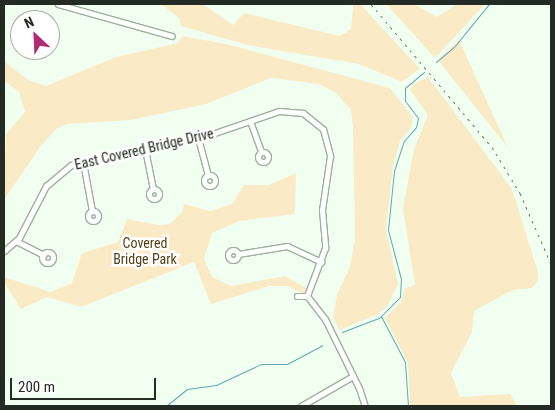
<!DOCTYPE html>
<html>
<head>
<meta charset="utf-8">
<style>
	body { margin:0 }
	#map { position:relative; width:555px; height:410px; overflow:hidden; background:#f1fff1; font-family:"Roboto Condensed",sans-serif }
	div>[style] { position:absolute }
	[style*='--x'] { left:calc(var(--x)*1px); top:calc(var(--y)*1px); width:calc(var(--w)*1px); rotate:calc(var(--a)*1deg) }
	.green>* { inset:0; background:#fbeac6 }
	.stream>* { height:1px; margin:-0.5px; padding:0 0.5px; transform-origin:0.5px; border-radius:0.5px; background:#62a8b3 }
	.roads { filter:drop-shadow(1px 0 #9eaf9f) drop-shadow(-1px 0 #9eaf9f) drop-shadow(0 1px #9eaf9f) drop-shadow(0 -1px #9eaf9f) }
	.street>* { height:5px; margin:-2.5px; padding:0 2.5px; transform-origin:2.5px; border-radius:2.5px; background:#fff }
	.street>.ring { margin:-2.5px; padding:0; box-sizing:content-box; background:none; border:5px solid #fff; border-radius:50% }
	.rail>* { height:1px; margin-top:-0.5px; transform-origin:0; background:repeating-linear-gradient(90deg,#6d766d 0 2.5px,transparent 0 7.5px) }
	span { translate:-50% -50%; white-space:nowrap; text-align:center; line-height:1.15; -webkit-text-stroke:5px #fff; paint-order:stroke }
	.street-label { font-size:14px; color:#242a24 }
	.park-label { font-size:14px; color:#524018 }
	.frame { position:absolute; inset:0; border:5px solid #242a24; pointer-events:none }
	.north { position:absolute; left:10px; top:10px; width:50px; height:50px; box-sizing:border-box; background:#fff; border:1px solid #a7aaa7; border-radius:50%; rotate:335deg; font-size:14px; font-weight:700; line-height:20px; text-align:center; color:#242a24 }
	.north::after { content:''; display:block; margin:auto; width:18px; height:22px; background:#ae2a73; clip-path:polygon(50% 0,100% 100%,50% 72%,0 100%) }
	.scale { position:absolute; left:10px; top:378px; width:146px; height:22px; box-sizing:border-box; border:2px solid #242a24; border-top:0; padding-left:6px; font-size:15px; line-height:18px; white-space:nowrap; color:#242a24; -webkit-text-stroke:4px #fff; paint-order:stroke }
</style>
</head>
<body>
<div id="map">
	<div class="green">
		<i style="clip-path:polygon(161px 4px,203px 4px,233px 25px,244px 13px,340px 36px,351px 29px,353px 5px,360px 4px,420px 69px,402px 82px,359px 64px,247px 45px,181px 26px,180px 19px)"></i>
		<i style="clip-path:polygon(386px 4px,414px 4px,437px 17px,457px 4px,485px 4px,435px 58px)"></i>
		<i style="clip-path:polygon(182px 36px,226px 44px,390px 88px,413px 117px,411px 128px,400px 141px,393px 166px,386px 230px,398px 284px,388px 305px,379px 314px,339px 330px,333px 317px,337px 295px,350px 267px,355px 239px,353px 127px,351px 110px,336px 93px,319px 84px,271px 78px,206px 104px,131px 120px,67px 124px,56px 129px,40px 147px,4px 200px,6px 134px,25px 112px,19px 92px,4px 81px,4px 61px,28px 80px,46px 86px,116px 57px,178px 43px)"></i>
		<i style="clip-path:polygon(459px 40px,508px 148px,438px 60px)"></i>
		<i style="clip-path:polygon(428px 77px,512px 189px,538px 272px,538px 281px,532px 288px,513px 290px,474px 311px,472px 332px,451px 373px,460px 397px,510px 394px,517px 406px,410px 406px,408px 363px,385px 318px,401px 302px,405px 288px,415px 285px,403px 208px,414px 149px,428px 115px,410px 90px,413px 84px)"></i>
		<i style="clip-path:polygon(296px 173px,295px 214px,239px 221px,212px 233px,204px 259px,212px 277px,231px 286px,285px 276px,308px 289px,307px 296px,288px 286px,269px 286px,211px 304px,194px 262px,81px 307px,47px 297px,21px 309px,4px 282px,4px 277px,51px 292px,72px 283px,82px 253px,118px 242px,127px 219px,158px 225px,170px 224px,182px 212px,184px 204px,210px 211px,232px 204px,244px 185px,269px 185px)"></i>
	</div>
	<div class="stream">
		<i style="--x:436;--y:62;--w:23;--a:-40"></i>
		<i style="--x:454;--y:47;--w:55;--a:-50.9"></i>
		<i style="--x:342;--y:332;--w:42;--a:-21"></i>
		<i style="--x:166;--y:406;--w:27;--a:-39"></i>
		<i style="--x:187;--y:389;--w:29;--a:-8"></i>
		<i style="--x:216;--y:385;--w:50;--a:-25"></i>
		<i style="--x:261;--y:364;--w:26;--a:0"></i>
		<i style="--x:287;--y:364;--w:40;--a:-28"></i>
		<i style="--x:408;--y:406;--w:44;--a:-93.9"></i>
		<i style="--x:405;--y:362;--w:52;--a:-117.6"></i>
		<i style="--x:381;--y:316;--w:27;--a:-45"></i>
		<i style="--x:400;--y:297;--w:18;--a:-87"></i>
		<i style="--x:401;--y:279;--w:51;--a:-104.9"></i>
		<i style="--x:388;--y:230;--w:59;--a:-84.2"></i>
		<i style="--x:394;--y:171;--w:32;--a:-72"></i>
		<i style="--x:404;--y:141;--w:18;--a:-49"></i>
		<i style="--x:416;--y:127;--w:9;--a:-77"></i>
		<i style="--x:418;--y:118;--w:21;--a:-127"></i>
		<i style="--x:405;--y:101;--w:13;--a:-90"></i>
		<i style="--x:405;--y:88;--w:25;--a:-40"></i>
	</div>
	<div class="roads">
		<div class="street">
			<i style="--x:58;--y:4;--w:118;--a:15.7"></i>
			<i style="--x:250;--y:121;--w:33;--a:70"></i>
			<i style="--x:198;--y:138;--w:39;--a:75"></i>
			<i style="--x:145;--y:149;--w:41;--a:78.7"></i>
			<i class="ring" style="left:258px;top:152px;width:5px;height:5px"></i>
			<i style="--x:83;--y:162;--w:50;--a:79.6"></i>
			<i class="ring" style="left:204.5px;top:175.5px;width:6px;height:6px"></i>
			<i class="ring" style="left:149px;top:189px;width:5px;height:5px"></i>
			<i class="ring" style="left:88px;top:211px;width:5px;height:5px"></i>
			<i style="--x:16;--y:241;--w:31;--a:27"></i>
			<i class="ring" style="left:228px;top:250px;width:5px;height:5px"></i>
			<i style="--x:4;--y:251;--w:20;--a:-41"></i>
			<i style="--x:19;--y:238;--w:59;--a:-62.6"></i>
			<i style="--x:46;--y:186;--w:33;--a:-40"></i>
			<i style="--x:71;--y:165;--w:135;--a:-12"></i>
			<i style="--x:203;--y:137;--w:80;--a:-18.9"></i>
			<i style="--x:279;--y:111;--w:24;--a:5"></i>
			<i style="--x:303;--y:113;--w:26;--a:39"></i>
			<i style="--x:323;--y:129;--w:28;--a:75"></i>
			<i style="--x:330;--y:156;--w:55;--a:98.4"></i>
			<i style="--x:322;--y:210;--w:38;--a:85"></i>
			<i style="--x:325;--y:248;--w:51;--a:110.6"></i>
			<i style="--x:307;--y:296;--w:29;--a:52"></i>
			<i style="--x:325;--y:319;--w:77;--a:63.8"></i>
			<i style="--x:359;--y:388;--w:19;--a:72"></i>
			<i class="ring" style="left:42.5px;top:252.5px;width:6px;height:6px"></i>
			<i style="--x:238;--y:254;--w:50;--a:-9.3"></i>
			<i style="--x:287;--y:246;--w:38;--a:25"></i>
			<i style="--x:297;--y:296;--w:10;--a:0"></i>
			<i style="--x:301;--y:406;--w:60;--a:-30"></i>
		</div>
	</div>
	<div class="rail">
		<i style="--x:371;--y:4;--w:187;--a:49.8"></i>
		<i style="--x:492;--y:147;--w:54;--a:58.7"></i>
		<i style="--x:520;--y:193;--w:77;--a:66.4"></i>
	</div>
	<div class="street-label">
		<span style="left:144px;top:149px;rotate:-13deg">East Covered Bridge Drive</span>
	</div>
	<div class="park-label">
		<span style="left:145px;top:251px">Covered<br>Bridge Park</span>
	</div>
	<div class="frame"></div>
	<div class="north">N</div>
	<div class="scale">200 m</div>
</div>
</body>
</html>
